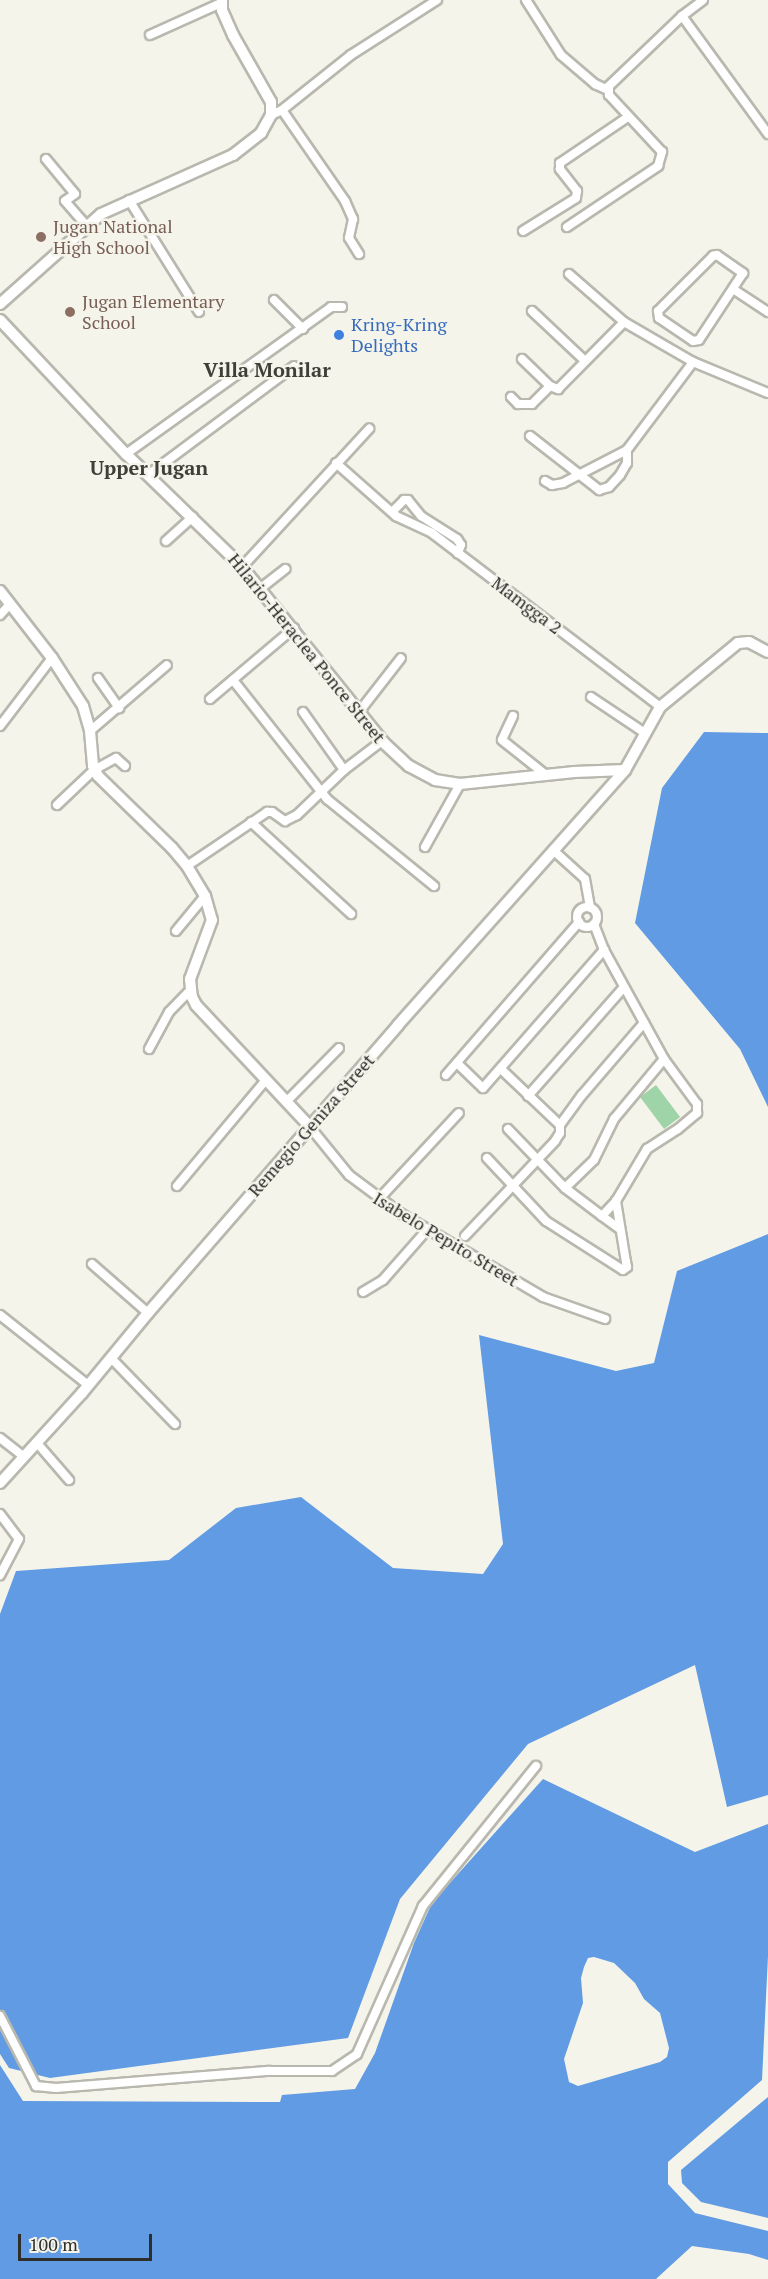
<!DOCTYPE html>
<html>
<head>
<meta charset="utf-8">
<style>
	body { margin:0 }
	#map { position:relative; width:768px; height:2279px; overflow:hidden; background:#f5f4eb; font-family:"PT Serif",serif }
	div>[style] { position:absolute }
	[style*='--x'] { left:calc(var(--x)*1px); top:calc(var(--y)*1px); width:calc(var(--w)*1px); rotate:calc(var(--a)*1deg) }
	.green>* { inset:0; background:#9fd4a8; transform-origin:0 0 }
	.water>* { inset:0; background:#619be3 }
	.roads { filter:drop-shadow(2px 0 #b9b8af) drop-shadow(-2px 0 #b9b8af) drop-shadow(0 2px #b9b8af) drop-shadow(0 -2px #b9b8af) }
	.minor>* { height:8px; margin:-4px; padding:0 4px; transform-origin:4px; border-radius:4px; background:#fff }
	.minor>.ring { margin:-4px; padding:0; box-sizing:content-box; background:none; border:8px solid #fff; border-radius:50% }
	.tertiary>* { height:10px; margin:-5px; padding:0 5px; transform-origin:5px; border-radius:5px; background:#fff }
	.dots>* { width:16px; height:16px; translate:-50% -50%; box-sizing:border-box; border:3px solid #f5f4eb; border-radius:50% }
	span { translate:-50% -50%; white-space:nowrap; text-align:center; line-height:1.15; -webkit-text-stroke:5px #f5f4eb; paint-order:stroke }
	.education-label { font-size:18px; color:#785e54 }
	.left { translate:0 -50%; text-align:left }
	.shop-label { font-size:18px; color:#366cbe }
	.street-label { font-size:18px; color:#2e2e2b }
	.neighbourhood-label { font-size:20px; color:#3f3e37; font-weight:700 }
	.scale { position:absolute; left:18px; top:2234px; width:134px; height:27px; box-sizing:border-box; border:3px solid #2e2e2b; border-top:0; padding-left:8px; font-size:18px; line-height:21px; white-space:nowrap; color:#2e2e2b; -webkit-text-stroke:4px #f5f4eb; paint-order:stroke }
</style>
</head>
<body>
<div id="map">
	<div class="green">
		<i style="left:656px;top:1085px;width:40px;height:20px;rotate:53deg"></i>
	</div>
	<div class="water">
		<i style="clip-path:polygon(704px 732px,768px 733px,768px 1107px,740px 1049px,635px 923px,662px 788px)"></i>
		<i style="clip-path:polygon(768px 1234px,768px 1795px,727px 1807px,695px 1665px,528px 1744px,400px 1899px,348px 2038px,50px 2078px,9px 2068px,0 2054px,0 1614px,16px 1571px,169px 1560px,236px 1508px,301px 1497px,393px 1568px,483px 1574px,503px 1544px,479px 1335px,616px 1371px,654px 1363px,677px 1271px)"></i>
		<i style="clip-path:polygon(evenodd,543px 1779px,695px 1852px,768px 1824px,768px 1956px,762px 2080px,668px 2162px,668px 2184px,695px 2213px,768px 2231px,768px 2260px,749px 2254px,692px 2246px,656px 2279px,0 2279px,0 2065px,23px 2101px,280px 2102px,282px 2095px,355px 2089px,375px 2053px,414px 1943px,432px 1903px,543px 1779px,594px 1957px,614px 1963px,635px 1983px,644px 1999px,660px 2013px,669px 2048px,667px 2057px,660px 2062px,578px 2086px,569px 2082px,564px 2059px,583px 2003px,581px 1978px,584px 1967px,588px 1958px,594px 1957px)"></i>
		<i style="clip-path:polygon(768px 2097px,768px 2218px,701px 2202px,682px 2183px,681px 2170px)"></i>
	</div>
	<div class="roads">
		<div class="minor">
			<i style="--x:526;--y:0;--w:65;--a:57.5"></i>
			<i style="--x:561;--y:55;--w:45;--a:40.5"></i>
			<i style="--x:595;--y:84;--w:14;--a:25"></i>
			<i style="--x:682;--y:16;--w:146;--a:53.9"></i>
			<i style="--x:150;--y:35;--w:78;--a:-24.3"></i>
			<i style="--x:282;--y:110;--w:111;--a:55.3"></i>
			<i style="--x:345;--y:201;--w:20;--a:66"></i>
			<i style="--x:353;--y:219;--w:19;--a:102"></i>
			<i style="--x:349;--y:238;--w:19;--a:58"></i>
			<i style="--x:271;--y:115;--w:12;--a:-24"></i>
			<i style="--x:282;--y:110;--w:88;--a:-38.6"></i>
			<i style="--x:351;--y:55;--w:102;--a:-32.6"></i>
			<i style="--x:46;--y:159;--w:45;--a:50.4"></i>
			<i style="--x:75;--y:194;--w:12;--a:145"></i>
			<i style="--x:65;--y:201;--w:33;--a:49"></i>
			<i style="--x:129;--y:200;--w:132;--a:58"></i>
			<i style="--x:567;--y:227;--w:110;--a:-33.8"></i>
			<i style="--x:658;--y:166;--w:15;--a:-74"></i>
			<i style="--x:662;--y:152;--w:78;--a:-132.9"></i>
			<i style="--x:609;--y:95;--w:9;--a:-90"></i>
			<i style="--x:609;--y:86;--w:101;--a:-43.8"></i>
			<i style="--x:682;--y:16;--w:26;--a:-37"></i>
			<i style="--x:523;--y:231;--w:62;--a:-31.9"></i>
			<i style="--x:576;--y:198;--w:7;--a:-82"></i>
			<i style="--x:577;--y:191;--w:28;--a:-128"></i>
			<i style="--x:560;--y:169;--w:6;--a:-90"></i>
			<i style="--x:560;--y:163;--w:82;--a:-34.1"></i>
			<i style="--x:717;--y:255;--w:32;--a:35"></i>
			<i style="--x:743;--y:273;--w:80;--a:123.3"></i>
			<i style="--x:699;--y:340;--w:6;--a:171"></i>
			<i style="--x:693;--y:341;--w:41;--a:-145.9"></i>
			<i style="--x:659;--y:318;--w:7;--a:-98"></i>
			<i style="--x:658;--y:311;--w:78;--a:-45"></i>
			<i style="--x:713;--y:256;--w:4;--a:-14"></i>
			<i style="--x:569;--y:274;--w:73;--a:41.1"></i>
			<i style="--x:624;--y:322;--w:80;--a:30.1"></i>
			<i style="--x:693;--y:362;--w:81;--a:22.5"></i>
			<i style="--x:733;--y:289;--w:42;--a:33.3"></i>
			<i style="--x:274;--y:300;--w:41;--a:45"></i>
			<i style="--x:532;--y:311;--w:71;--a:43.3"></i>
			<i style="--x:522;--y:359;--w:39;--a:44"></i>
			<i style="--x:550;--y:386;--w:9;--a:21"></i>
			<i style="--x:558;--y:389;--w:94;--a:-45.4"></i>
			<i style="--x:511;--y:397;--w:10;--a:45"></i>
			<i style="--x:518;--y:404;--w:14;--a:0"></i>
			<i style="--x:532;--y:404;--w:25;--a:-45"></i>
			<i style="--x:530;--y:436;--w:88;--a:38"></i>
			<i style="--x:599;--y:490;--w:10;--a:-17"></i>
			<i style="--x:609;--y:487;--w:16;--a:-47"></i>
			<i style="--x:620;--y:475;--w:14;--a:-60"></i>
			<i style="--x:627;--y:463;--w:13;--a:-90"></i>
			<i style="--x:126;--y:454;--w:252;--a:-35.6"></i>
			<i style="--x:331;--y:307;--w:11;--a:0"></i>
			<i style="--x:336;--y:463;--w:80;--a:41.5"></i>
			<i style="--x:396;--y:516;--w:40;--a:25"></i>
			<i style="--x:432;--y:533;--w:287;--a:37.3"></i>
			<i style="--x:148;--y:475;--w:182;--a:-36.7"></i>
			<i style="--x:545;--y:481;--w:8;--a:30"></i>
			<i style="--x:552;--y:485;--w:11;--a:-10"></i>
			<i style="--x:563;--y:483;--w:72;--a:-27.3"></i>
			<i style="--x:627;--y:450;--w:110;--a:-53.1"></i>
			<i style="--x:392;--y:512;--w:17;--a:-45"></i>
			<i style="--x:404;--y:500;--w:4;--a:0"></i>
			<i style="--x:408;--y:500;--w:21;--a:51"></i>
			<i style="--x:421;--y:516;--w:43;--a:32.6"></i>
			<i style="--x:457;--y:539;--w:7;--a:56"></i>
			<i style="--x:461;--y:545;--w:9;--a:111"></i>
			<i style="--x:166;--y:541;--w:36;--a:-42"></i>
			<i style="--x:242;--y:567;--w:188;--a:-47.4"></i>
			<i style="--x:261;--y:588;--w:31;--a:-38"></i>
			<i style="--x:0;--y:615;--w:15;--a:-48"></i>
			<i style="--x:98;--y:678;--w:37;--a:55"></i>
			<i style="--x:233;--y:680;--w:152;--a:51.7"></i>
			<i style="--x:327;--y:799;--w:138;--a:39.1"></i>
			<i style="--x:591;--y:697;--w:65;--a:33.7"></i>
			<i style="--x:210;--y:699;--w:110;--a:-40.2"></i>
			<i style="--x:303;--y:712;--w:71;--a:54.7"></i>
			<i style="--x:359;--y:712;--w:68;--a:-52.1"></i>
			<i style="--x:513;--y:716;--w:26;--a:115"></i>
			<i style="--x:502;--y:740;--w:56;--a:38.5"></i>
			<i style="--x:0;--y:726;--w:86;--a:-52.6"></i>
			<i style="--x:90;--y:731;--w:101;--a:-40.6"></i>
			<i style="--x:57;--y:805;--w:51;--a:-43.4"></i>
			<i style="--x:94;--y:770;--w:25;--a:-29"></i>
			<i style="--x:116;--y:758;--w:12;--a:42"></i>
			<i style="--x:251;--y:822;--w:136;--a:42.6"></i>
			<i style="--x:425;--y:847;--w:72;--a:-60.9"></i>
			<i style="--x:553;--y:850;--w:43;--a:42.2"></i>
			<i style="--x:585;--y:879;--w:29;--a:80"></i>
			<i style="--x:187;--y:866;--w:97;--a:-34"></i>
			<i style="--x:267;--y:812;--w:5;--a:0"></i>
			<i style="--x:272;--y:812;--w:16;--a:35"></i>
			<i style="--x:285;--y:821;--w:13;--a:-27"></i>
			<i style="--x:297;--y:815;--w:65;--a:-43.8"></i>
			<i style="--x:344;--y:770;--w:48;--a:-37.3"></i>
			<i class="ring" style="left:577px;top:907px;width:12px;height:12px"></i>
			<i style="--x:176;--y:931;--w:45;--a:-50.4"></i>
			<i style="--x:149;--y:1049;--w:42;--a:-61.6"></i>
			<i style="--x:169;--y:1012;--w:30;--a:-46"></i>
			<i style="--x:457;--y:1063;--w:36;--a:44"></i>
			<i style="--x:483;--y:1088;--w:184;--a:-48.8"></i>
			<i style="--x:502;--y:1070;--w:80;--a:43.5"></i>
			<i style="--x:446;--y:1075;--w:203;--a:-49"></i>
			<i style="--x:528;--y:1096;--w:145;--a:-48.6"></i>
			<i style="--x:287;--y:1101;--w:74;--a:-45.5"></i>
			<i style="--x:310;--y:1127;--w:62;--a:50.9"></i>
			<i style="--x:349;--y:1175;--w:64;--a:36.7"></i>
			<i style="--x:400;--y:1213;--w:166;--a:30.4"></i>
			<i style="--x:543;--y:1297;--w:66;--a:19.5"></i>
			<i style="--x:508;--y:1129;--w:82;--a:46"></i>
			<i style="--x:565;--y:1188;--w:46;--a:37.1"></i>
			<i style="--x:602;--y:1216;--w:21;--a:-47"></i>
			<i style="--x:616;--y:1201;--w:61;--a:-59.2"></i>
			<i style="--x:647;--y:1149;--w:37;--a:-33"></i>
			<i style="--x:678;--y:1129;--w:25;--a:-40"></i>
			<i style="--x:697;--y:1113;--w:9;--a:-90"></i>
			<i style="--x:697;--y:1104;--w:56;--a:-126.3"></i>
			<i style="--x:664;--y:1059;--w:124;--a:-118.8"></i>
			<i style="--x:604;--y:950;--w:28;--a:-111"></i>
			<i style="--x:487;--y:1158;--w:86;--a:46.9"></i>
			<i style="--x:546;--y:1221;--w:91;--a:32.5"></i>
			<i style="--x:623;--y:1270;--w:5;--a:-37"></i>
			<i style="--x:627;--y:1267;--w:5;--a:-101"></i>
			<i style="--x:626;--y:1262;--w:62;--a:-99.3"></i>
			<i style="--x:177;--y:1186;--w:137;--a:-50"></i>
			<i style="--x:565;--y:1188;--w:40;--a:-44"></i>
			<i style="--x:594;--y:1160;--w:46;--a:-64"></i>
			<i style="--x:614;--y:1119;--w:78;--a:-50.2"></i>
			<i style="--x:379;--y:1199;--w:117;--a:-47.1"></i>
			<i style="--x:602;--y:1216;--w:22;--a:36"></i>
			<i style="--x:465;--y:1236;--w:131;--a:-46.5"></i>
			<i style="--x:555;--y:1141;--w:9;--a:-58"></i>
			<i style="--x:560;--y:1133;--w:8;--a:-90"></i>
			<i style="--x:560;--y:1125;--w:37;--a:-54"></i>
			<i style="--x:582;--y:1095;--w:95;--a:-49.3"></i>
			<i style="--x:92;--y:1264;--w:74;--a:41.2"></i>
			<i style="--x:363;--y:1292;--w:23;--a:-31"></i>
			<i style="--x:383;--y:1280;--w:67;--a:-48.7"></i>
			<i style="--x:0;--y:1315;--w:112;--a:38.5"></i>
			<i style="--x:111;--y:1358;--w:92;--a:45.9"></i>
			<i style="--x:0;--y:1438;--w:31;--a:38"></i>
			<i style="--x:37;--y:1443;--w:49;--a:49.1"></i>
			<i style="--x:0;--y:1514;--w:31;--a:53"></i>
			<i style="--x:19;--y:1539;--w:41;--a:117.8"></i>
			<i style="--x:0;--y:2016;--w:79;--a:62.8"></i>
			<i style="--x:36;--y:2086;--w:20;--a:6"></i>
			<i style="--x:56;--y:2088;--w:214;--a:-4.6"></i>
			<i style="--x:269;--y:2071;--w:63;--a:0"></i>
			<i style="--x:332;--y:2071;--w:30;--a:-34"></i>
			<i style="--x:357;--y:2054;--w:162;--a:-66"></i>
			<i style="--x:423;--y:1906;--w:180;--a:-51.1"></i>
		</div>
		<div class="tertiary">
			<i style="--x:0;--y:304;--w:135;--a:-41.7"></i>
			<i style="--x:101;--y:214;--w:145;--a:-24.1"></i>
			<i style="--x:233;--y:155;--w:36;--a:-38"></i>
			<i style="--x:261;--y:133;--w:21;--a:-61"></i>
			<i style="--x:271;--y:115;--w:13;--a:-90"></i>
			<i style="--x:271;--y:102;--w:77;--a:-119.6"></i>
			<i style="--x:233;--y:35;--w:27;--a:-114"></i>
			<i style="--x:222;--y:10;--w:10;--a:-90"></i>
			<i style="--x:0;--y:320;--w:184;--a:46.8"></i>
			<i style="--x:126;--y:454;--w:162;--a:44.2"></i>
			<i style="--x:242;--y:567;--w:226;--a:51.1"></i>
			<i style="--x:384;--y:743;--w:34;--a:43"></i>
			<i style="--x:409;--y:766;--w:30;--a:28"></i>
			<i style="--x:435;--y:780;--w:25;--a:9"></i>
			<i style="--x:460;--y:784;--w:115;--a:-6"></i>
			<i style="--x:574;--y:772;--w:51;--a:-2.2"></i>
			<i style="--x:0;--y:591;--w:85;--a:52.2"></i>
			<i style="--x:52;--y:658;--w:57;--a:57.1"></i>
			<i style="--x:83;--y:706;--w:26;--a:74"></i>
			<i style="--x:90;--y:731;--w:35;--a:85"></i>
			<i style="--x:93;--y:766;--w:11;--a:63"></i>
			<i style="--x:98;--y:776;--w:103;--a:44.2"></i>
			<i style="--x:172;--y:848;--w:23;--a:50"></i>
			<i style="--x:187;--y:866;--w:35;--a:59"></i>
			<i style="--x:205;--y:896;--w:25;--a:74"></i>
			<i style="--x:212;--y:920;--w:63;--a:110.4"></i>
			<i style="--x:190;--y:979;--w:18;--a:84"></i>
			<i style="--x:192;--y:997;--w:9;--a:63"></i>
			<i style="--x:196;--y:1005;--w:167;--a:46.9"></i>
			<i style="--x:0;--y:1483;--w:122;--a:-47.7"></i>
			<i style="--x:82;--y:1393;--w:104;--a:-50.5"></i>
			<i style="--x:148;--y:1313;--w:381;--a:-49"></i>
			<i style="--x:398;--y:1025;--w:341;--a:-48.3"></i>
			<i style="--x:625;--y:770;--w:72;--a:-60.9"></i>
			<i style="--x:660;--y:707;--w:101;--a:-39.4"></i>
			<i style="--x:738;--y:643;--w:11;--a:-5"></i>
			<i style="--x:749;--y:642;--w:21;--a:28"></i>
		</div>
	</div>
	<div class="dots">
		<i style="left:41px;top:237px;background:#8d6e63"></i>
		<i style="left:70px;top:312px;background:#8d6e63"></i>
		<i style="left:339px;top:335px;background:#3f7fe0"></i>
	</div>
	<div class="education-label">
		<span class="left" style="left:53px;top:237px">Jugan National<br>High School</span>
		<span class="left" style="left:82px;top:312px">Jugan Elementary<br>School</span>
	</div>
	<div class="shop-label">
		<span class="left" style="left:351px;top:335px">Kring-Kring<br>Delights</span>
	</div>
	<div class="street-label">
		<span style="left:527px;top:605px;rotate:37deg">Mamgga 2</span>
		<span style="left:307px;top:648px;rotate:51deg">Hilario-Heraclea Ponce Street</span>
		<span style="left:311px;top:1125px;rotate:-49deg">Remegio Geniza Street</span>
		<span style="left:446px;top:1239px;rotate:31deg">Isabelo Pepito Street</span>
	</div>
	<div class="neighbourhood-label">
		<span style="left:267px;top:369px">Villa Monilar</span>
		<span style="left:149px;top:467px">Upper Jugan</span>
	</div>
	<div class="scale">100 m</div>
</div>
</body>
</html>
